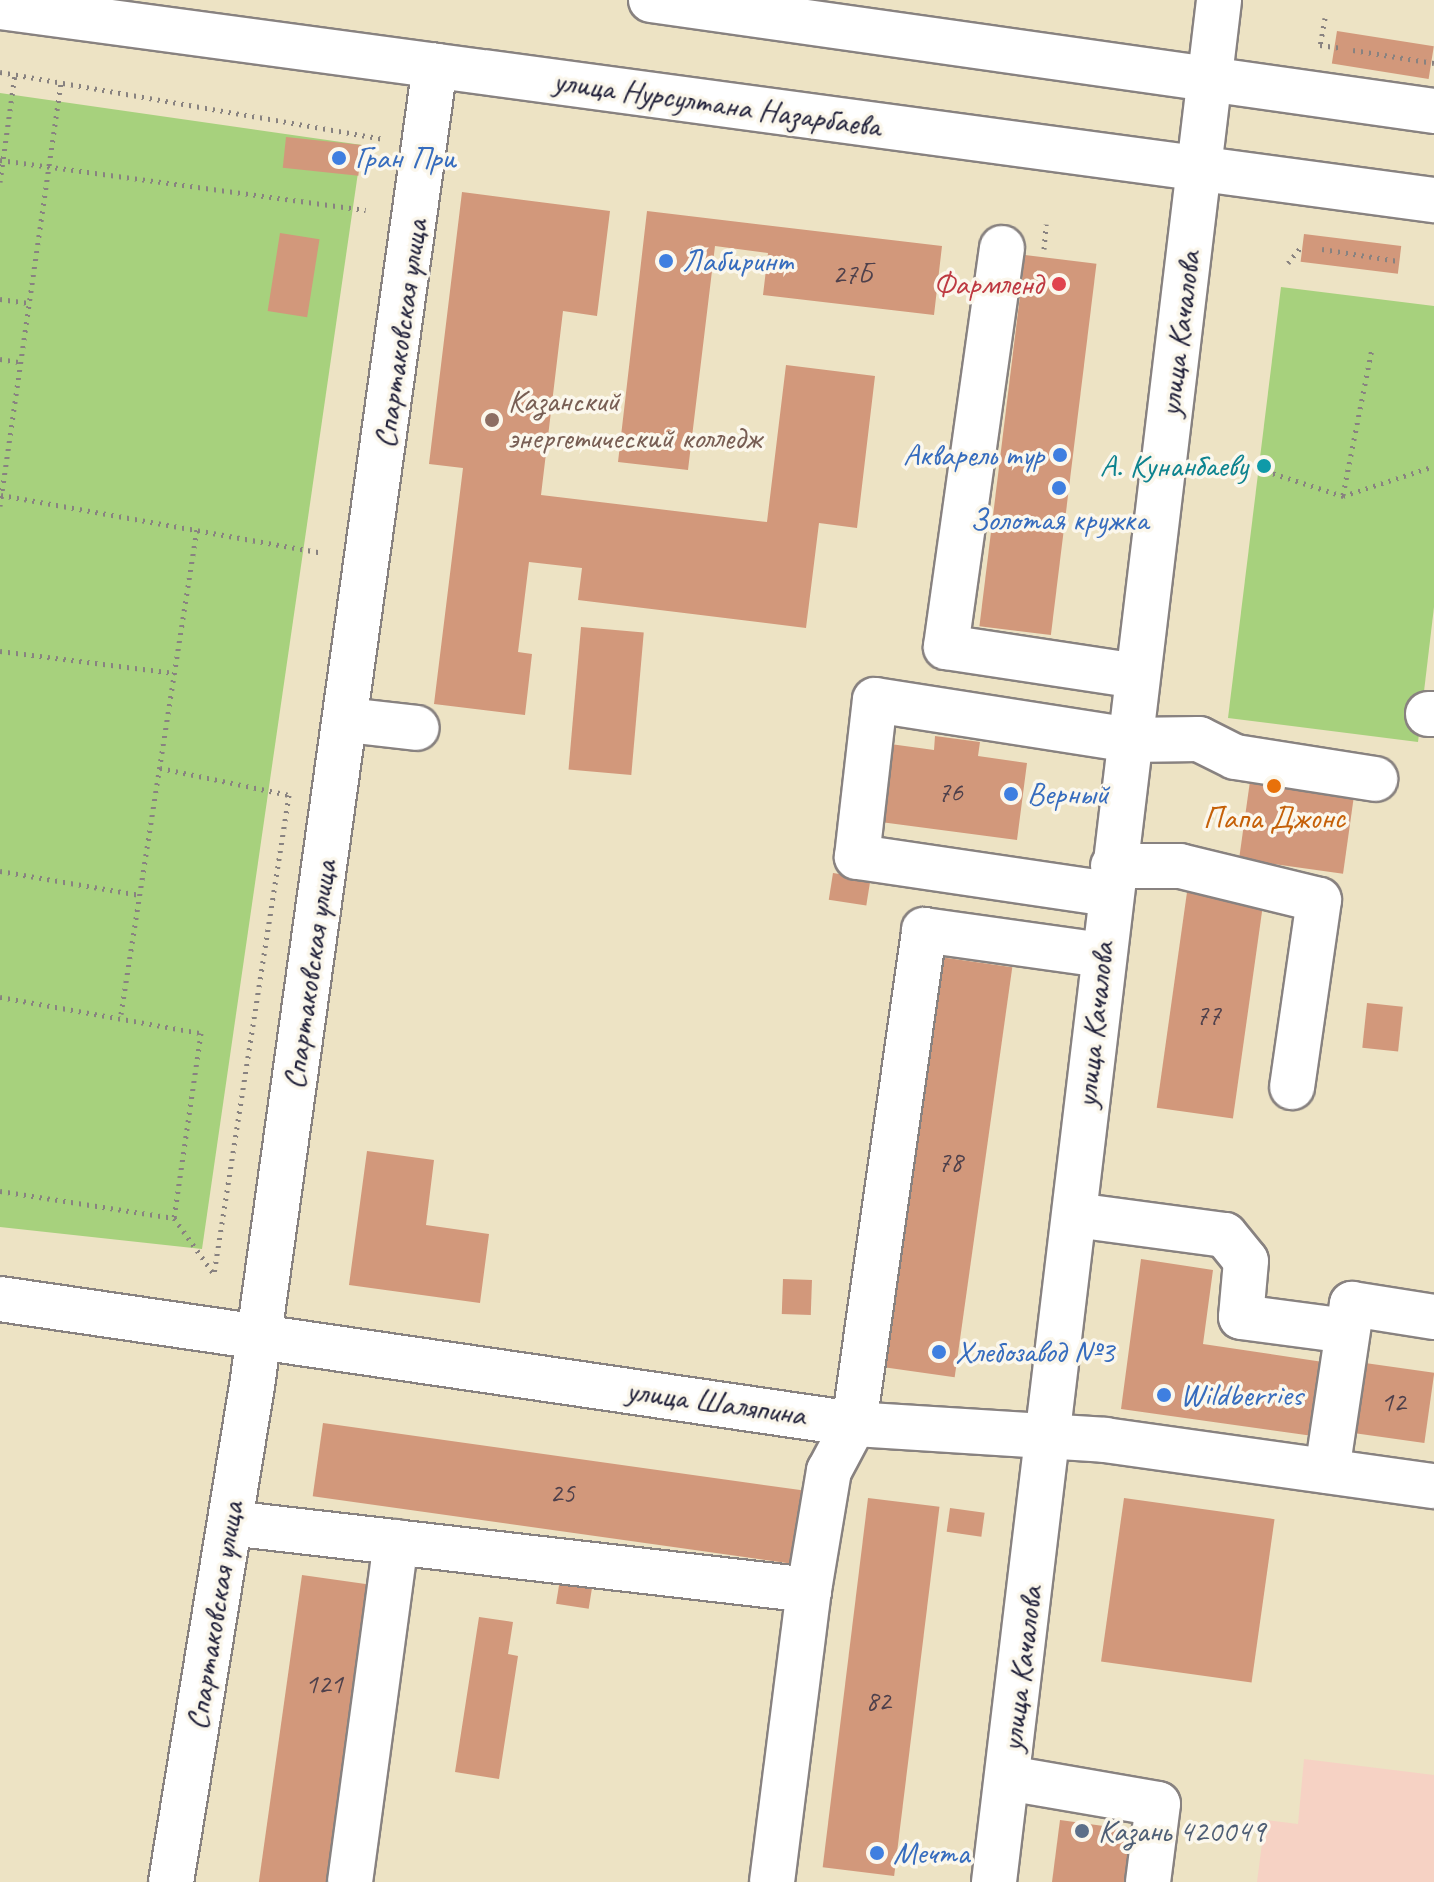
<!DOCTYPE html>
<html>
<head>
<meta charset="utf-8">
<style>
	body { margin:0 }
	#map { position:relative; width:1434px; height:1882px; overflow:hidden; background:#ede3c4; font-family:Caveat,sans-serif }
	div>[style] { position:absolute }
	[style*='--x'] { left:calc(var(--x)*1px); top:calc(var(--y)*1px); width:calc(var(--w)*1px); rotate:calc(var(--a)*1deg) }
	.built>* { inset:0; background:#f6d2c4 }
	.green>* { inset:0; background:#a7d17d }
	.building>* { inset:0; background:#d2987b; transform-origin:0 0 }
	.path>* { height:5px; margin-top:-2.5px; transform-origin:0; background:repeating-linear-gradient(90deg,#888280 0 2px,transparent 0 8px) }
	.roads { filter:drop-shadow(2px 0 #888280) drop-shadow(-2px 0 #888280) drop-shadow(0 2px #888280) drop-shadow(0 -2px #888280) }
	.minor>* { height:44px; margin:-22px; padding:0 22px; transform-origin:22px; border-radius:22px; background:#fff }
	.major>* { height:44px; margin:-22px; padding:0 22px; transform-origin:22px; border-radius:22px; background:#fff }
	.dots>* { width:22px; height:22px; translate:-50% -50%; box-sizing:border-box; border:4px solid #fbf7ec; border-radius:50% }
	span { translate:-50% -50%; white-space:nowrap; text-align:center; line-height:1.15; -webkit-text-stroke:7px #fbf7ec; paint-order:stroke }
	.number-label { font-size:28px; color:#4e404b }
	.number-label span { -webkit-text-stroke-width:0 }
	.street-label { font-size:32px; color:#22223b }
	.shop-label { font-size:32px; color:#366cbe }
	.left { translate:0 -50%; text-align:left }
	.right { translate:-100% -50%; text-align:right }
	.health-label { font-size:32px; color:#be3a42 }
	.education-label { font-size:32px; color:#785e54 }
	.culture-label { font-size:32px; color:#0d838f }
	.food-label { font-size:32px; color:#c56008 }
	.service-label { font-size:32px; color:#4e5e75 }
</style>
</head>
<body>
<div id="map">
	<div class="built">
		<i style="clip-path:polygon(1304px 1759px,1434px 1775px,1434px 1882px,1257px 1882px,1265px 1820px,1298px 1824px)"></i>
	</div>
	<div class="green">
		<i style="clip-path:polygon(0 93px,362px 145px,202px 1249px,0 1227px)"></i>
		<i style="clip-path:polygon(1281px 287px,1434px 306px,1434px 607px,1418px 742px,1228px 718px)"></i>
	</div>
	<div class="building">
		<i style="left:1337px;top:31px;width:98px;height:33px;rotate:9deg"></i>
		<i style="left:286px;top:137px;width:76px;height:31px;rotate:6deg"></i>
		<i style="clip-path:polygon(462px 192px,610px 211px,597px 316px,563px 311px,541px 495px,767px 522px,786px 365px,875px 376px,857px 528px,819px 523px,806px 628px,578px 600px,582px 568px,529px 562px,518px 652px,532px 654px,525px 715px,434px 704px,463px 468px,429px 464px)"></i>
		<i style="clip-path:polygon(647px 211px,942px 246px,934px 315px,763px 295px,768px 253px,715px 246px,688px 470px,618px 462px)"></i>
		<i style="left:280px;top:233px;width:40px;height:79px;rotate:9deg"></i>
		<i style="left:1304px;top:234px;width:98px;height:28px;rotate:7deg"></i>
		<i style="left:1025px;top:255px;width:72px;height:374px;rotate:7deg"></i>
		<i style="left:581px;top:627px;width:63px;height:143px;rotate:5deg"></i>
		<i style="clip-path:polygon(935px 736px,980px 742px,978px 756px,1027px 763px,1017px 840px,873px 821px,883px 743px,934px 750px)"></i>
		<i style="left:1252px;top:767px;width:105px;height:93px;rotate:8deg"></i>
		<i style="left:833px;top:873px;width:38px;height:27px;rotate:9deg"></i>
		<i style="left:1188px;top:885px;width:77px;height:225px;rotate:8deg"></i>
		<i style="left:940px;top:957px;width:73px;height:414px;rotate:8deg"></i>
		<i style="left:1367px;top:1003px;width:36px;height:45px;rotate:6deg"></i>
		<i style="clip-path:polygon(367px 1151px,434px 1160px,426px 1225px,489px 1234px,480px 1303px,349px 1285px)"></i>
		<i style="clip-path:polygon(1141px 1259px,1213px 1270px,1203px 1344px,1323px 1362px,1313px 1436px,1121px 1409px)"></i>
		<i style="left:783px;top:1279px;width:29px;height:35px;rotate:2deg"></i>
		<i style="left:1358px;top:1362px;width:77px;height:71px;rotate:8deg"></i>
		<i style="left:323px;top:1423px;width:493px;height:74px;rotate:8deg"></i>
		<i style="left:868px;top:1498px;width:72px;height:372px;rotate:7deg"></i>
		<i style="left:1124px;top:1498px;width:152px;height:165px;rotate:8deg"></i>
		<i style="left:950px;top:1508px;width:35px;height:24px;rotate:8deg"></i>
		<i style="left:302px;top:1575px;width:73px;height:310px;rotate:8deg"></i>
		<i style="left:560px;top:1579px;width:33px;height:25px;rotate:9deg"></i>
		<i style="clip-path:polygon(479px 1617px,513px 1622px,508px 1654px,518px 1656px,499px 1779px,455px 1772px)"></i>
		<i style="clip-path:polygon(1060px 1820px,1140px 1831px,1133px 1882px,1052px 1882px)"></i>
	</div>
	<div class="path">
		<i style="--x:1325;--y:18;--w:27;--a:100"></i>
		<i style="--x:1320;--y:45;--w:22;--a:8"></i>
		<i style="--x:1353;--y:50;--w:82;--a:9.1"></i>
		<i style="--x:0;--y:72;--w:391;--a:9.9"></i>
		<i style="--x:0;--y:160;--w:369;--a:7.8"></i>
		<i style="--x:0;--y:182;--w:109;--a:-82.1"></i>
		<i style="--x:1044;--y:249;--w:25;--a:-85"></i>
		<i style="--x:1322;--y:249;--w:77;--a:9"></i>
		<i style="--x:1288;--y:263;--w:22;--a:-51"></i>
		<i style="--x:0;--y:299;--w:29;--a:8"></i>
		<i style="--x:0;--y:359;--w:20;--a:9"></i>
		<i style="--x:1235;--y:461;--w:114;--a:18"></i>
		<i style="--x:1343;--y:496;--w:96;--a:-18.2"></i>
		<i style="--x:1;--y:495;--w:326;--a:10.2"></i>
		<i style="--x:1343;--y:495;--w:149;--a:-78.8"></i>
		<i style="--x:0;--y:506;--w:429;--a:-81.8"></i>
		<i style="--x:0;--y:651;--w:176;--a:7.2"></i>
		<i style="--x:160;--y:768;--w:132;--a:11.8"></i>
		<i style="--x:289;--y:795;--w:485;--a:98.9"></i>
		<i style="--x:0;--y:871;--w:142;--a:9.7"></i>
		<i style="--x:0;--y:997;--w:204;--a:10.2"></i>
		<i style="--x:201;--y:1033;--w:187;--a:98.3"></i>
		<i style="--x:174;--y:1218;--w:69;--a:54.5"></i>
		<i style="--x:121;--y:1014;--w:493;--a:-81.1"></i>
		<i style="--x:0;--y:1191;--w:176;--a:8.8"></i>
	</div>
	<div class="roads">
		<div class="minor">
			<i style="--x:1002;--y:248;--w:403;--a:98"></i>
			<i style="--x:946;--y:647;--w:193;--a:8.6"></i>
			<i style="--x:1428;--y:714;--w:6;--a:0"></i>
			<i style="--x:347;--y:720;--w:70;--a:6.5"></i>
			<i style="--x:1113;--y:866;--w:67;--a:0"></i>
			<i style="--x:1180;--y:866;--w:143;--a:13.7"></i>
			<i style="--x:1319;--y:900;--w:189;--a:98.2"></i>
			<i style="--x:1109;--y:894;--w:255;--a:-171.6"></i>
			<i style="--x:857;--y:857;--w:158;--a:-83.5"></i>
			<i style="--x:875;--y:700;--w:257;--a:8.9"></i>
			<i style="--x:1129;--y:740;--w:70;--a:-0.8"></i>
			<i style="--x:1199;--y:739;--w:40;--a:26.6"></i>
			<i style="--x:1235;--y:757;--w:142;--a:8.9"></i>
			<i style="--x:1075;--y:1215;--w:151;--a:7.6"></i>
			<i style="--x:1225;--y:1235;--w:33;--a:51"></i>
			<i style="--x:1246;--y:1261;--w:56;--a:95.1"></i>
			<i style="--x:1241;--y:1317;--w:107;--a:7.5"></i>
			<i style="--x:0;--y:1299;--w:863;--a:8.33"></i>
			<i style="--x:854;--y:1424;--w:252;--a:3.6"></i>
			<i style="--x:1105;--y:1440;--w:332;--a:8"></i>
			<i style="--x:1327;--y:1471;--w:169;--a:-81.5"></i>
			<i style="--x:1352;--y:1304;--w:83;--a:9"></i>
			<i style="--x:230;--y:1523;--w:583;--a:6.6"></i>
			<i style="--x:809;--y:1590;--w:121;--a:-80.5"></i>
			<i style="--x:829;--y:1471;--w:53;--a:-62"></i>
			<i style="--x:854;--y:1424;--w:499;--a:-81.9"></i>
			<i style="--x:924;--y:930;--w:181;--a:8"></i>
			<i style="--x:1008;--y:1778;--w:152;--a:9.8"></i>
			<i style="--x:1158;--y:1804;--w:79;--a:97.3"></i>
			<i style="--x:171;--y:1882;--w:503;--a:-80.73"></i>
			<i style="--x:252;--y:1386;--w:1333;--a:-82.11"></i>
			<i style="--x:350;--y:1882;--w:343;--a:-82.3"></i>
			<i style="--x:772;--y:1882;--w:294;--a:-82.8"></i>
			<i style="--x:994;--y:1882;--w:1895;--a:-83.18"></i>
		</div>
		<div class="major">
			<i style="--x:651;--y:0;--w:791;--a:8.07"></i>
			<i style="--x:0;--y:7;--w:1447;--a:7.67"></i>
		</div>
	</div>
	<div class="dots">
		<i style="left:339px;top:158px;background:#3f7fe0"></i>
		<i style="left:666px;top:261px;background:#3f7fe0"></i>
		<i style="left:1059px;top:284px;background:#e0444e"></i>
		<i style="left:492px;top:420px;background:#8d6e63"></i>
		<i style="left:1060px;top:455px;background:#3f7fe0"></i>
		<i style="left:1264px;top:466px;background:#0f9aa8"></i>
		<i style="left:1059px;top:488px;background:#3f7fe0"></i>
		<i style="left:1274px;top:786px;background:#e8710a"></i>
		<i style="left:1011px;top:794px;background:#3f7fe0"></i>
		<i style="left:939px;top:1352px;background:#3f7fe0"></i>
		<i style="left:1164px;top:1395px;background:#3f7fe0"></i>
		<i style="left:1082px;top:1831px;background:#5c6f8a"></i>
		<i style="left:877px;top:1853px;background:#3f7fe0"></i>
	</div>
	<div class="number-label">
		<span style="left:852px;top:274px">27Б</span>
		<span style="left:950px;top:792px">76</span>
		<span style="left:1208px;top:1015px">77</span>
		<span style="left:950px;top:1162px">78</span>
		<span style="left:1393px;top:1402px">12</span>
		<span style="left:562px;top:1493px">25</span>
		<span style="left:324px;top:1684px">121</span>
		<span style="left:878px;top:1701px">82</span>
	</div>
	<div class="street-label">
		<span style="left:717px;top:104px;rotate:8deg">улица Нурсултана Назарбаева</span>
		<span style="left:401px;top:334px;rotate:-82deg">Спартаковская улица</span>
		<span style="left:1180px;top:334px;rotate:-83deg">улица Качалова</span>
		<span style="left:310px;top:975px;rotate:-82deg">Спартаковская улица</span>
		<span style="left:1095px;top:1025px;rotate:-84deg">улица Качалова</span>
		<span style="left:716px;top:1403px;rotate:8deg">улица Шаляпина</span>
		<span style="left:215px;top:1616px;rotate:-81deg">Спартаковская улица</span>
		<span style="left:1022px;top:1669px;rotate:-83deg">улица Качалова</span>
	</div>
	<div class="shop-label">
		<span class="left" style="left:355px;top:158px">Гран При</span>
		<span class="left" style="left:682px;top:261px">Лабиринт</span>
		<span class="right" style="left:1044px;top:455px">Акварель тур</span>
		<span style="left:1059px;top:520px">Золотая кружка</span>
		<span class="left" style="left:1027px;top:794px">Верный</span>
		<span class="left" style="left:955px;top:1352px">Хлебозавод №3</span>
		<span class="left" style="left:1180px;top:1395px">Wildberries</span>
		<span class="left" style="left:893px;top:1853px">Мечта</span>
	</div>
	<div class="health-label">
		<span class="right" style="left:1043px;top:284px">Фармленд</span>
	</div>
	<div class="education-label">
		<span class="left" style="left:508px;top:420px">Казанский<br>энергетический колледж</span>
	</div>
	<div class="culture-label">
		<span class="right" style="left:1248px;top:466px">А. Кунанбаеву</span>
	</div>
	<div class="food-label">
		<span style="left:1274px;top:818px">Папа Джонс</span>
	</div>
	<div class="service-label">
		<span class="left" style="left:1098px;top:1831px">Казань 420049</span>
	</div>
</div>
</body>
</html>
